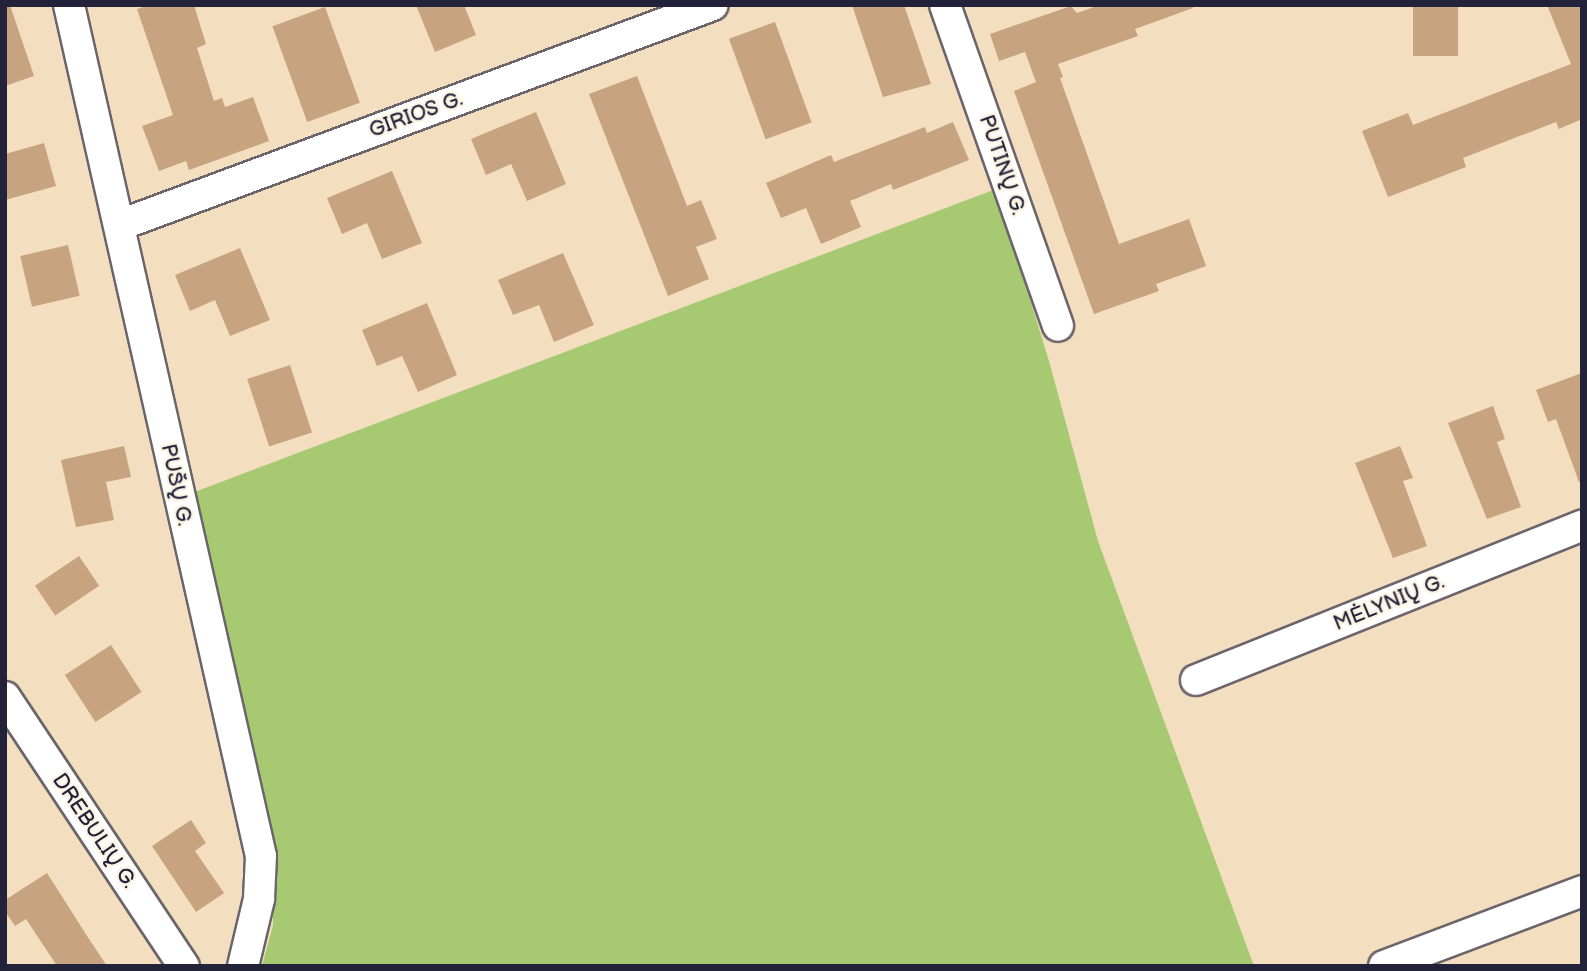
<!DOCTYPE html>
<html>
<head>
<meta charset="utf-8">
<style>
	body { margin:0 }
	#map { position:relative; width:1587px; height:971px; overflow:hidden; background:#f3dec0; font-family:"Balsamiq Sans",sans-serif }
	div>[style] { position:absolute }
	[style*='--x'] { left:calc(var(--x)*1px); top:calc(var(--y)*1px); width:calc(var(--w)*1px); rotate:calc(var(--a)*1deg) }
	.green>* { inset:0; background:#a6c972 }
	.building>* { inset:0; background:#c8a37f; transform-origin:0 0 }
	.roads { filter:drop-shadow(2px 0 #6b646a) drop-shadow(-2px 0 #6b646a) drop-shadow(0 2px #6b646a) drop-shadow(0 -2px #6b646a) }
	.street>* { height:30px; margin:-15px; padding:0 15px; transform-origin:15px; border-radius:15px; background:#fff }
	span { translate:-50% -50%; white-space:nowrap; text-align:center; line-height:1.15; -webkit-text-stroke:5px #fcf5e5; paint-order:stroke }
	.street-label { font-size:21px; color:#22223b }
	.frame { position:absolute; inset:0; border:7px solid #22223b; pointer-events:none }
</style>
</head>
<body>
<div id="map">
	<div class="green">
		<i style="clip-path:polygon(996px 189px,1049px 361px,1098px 541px,1254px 966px,262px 966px,273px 925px,273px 840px,192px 493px)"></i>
	</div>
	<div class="building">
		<i style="clip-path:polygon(5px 5px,10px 5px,34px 76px,5px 86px)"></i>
		<i style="clip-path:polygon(150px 5px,194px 5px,206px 44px,197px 48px,214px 101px,222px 98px,225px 107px,253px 97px,269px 141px,189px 170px,186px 161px,159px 171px,142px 126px,173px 115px,137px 9px)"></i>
		<i style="clip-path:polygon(416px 5px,464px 5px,476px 35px,435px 52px)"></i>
		<i style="clip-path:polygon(852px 5px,904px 5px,931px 84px,883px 97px)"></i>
		<i style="clip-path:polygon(1100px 5px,1192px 5px,1193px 8px,1135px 29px,1138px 36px,1058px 64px,1063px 77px,1060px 78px,1119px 244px,1189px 219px,1206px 266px,1156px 284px,1159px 291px,1094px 314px,1014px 91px,1036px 82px,1025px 52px,999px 61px,990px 34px,1071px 6px,1077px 13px)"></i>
		<i style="left:1413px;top:5px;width:45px;height:51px"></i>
		<i style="clip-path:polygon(1547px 5px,1582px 5px,1582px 119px,1559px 129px,1556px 122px,1463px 158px,1466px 167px,1388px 197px,1362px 131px,1408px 113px,1413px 125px,1571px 64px)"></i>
		<i style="left:325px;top:7px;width:102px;height:56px;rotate:70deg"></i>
		<i style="left:775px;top:22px;width:107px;height:49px;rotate:70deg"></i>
		<i style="clip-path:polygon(637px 76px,687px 206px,701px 200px,717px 239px,696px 247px,709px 279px,668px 296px,589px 94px)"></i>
		<i style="clip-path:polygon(536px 112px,566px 184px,527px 201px,511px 164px,486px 175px,471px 139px)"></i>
		<i style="clip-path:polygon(953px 122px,969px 160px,893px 190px,891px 184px,850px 201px,861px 227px,821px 244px,806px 208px,781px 218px,766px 183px,831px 155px,834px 162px,925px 127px,927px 133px)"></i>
		<i style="clip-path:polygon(44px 143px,56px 186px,5px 200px,5px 154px)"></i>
		<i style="clip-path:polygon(392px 171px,422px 243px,382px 259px,367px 223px,342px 234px,327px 198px)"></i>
		<i style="left:68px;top:245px;width:52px;height:49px;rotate:77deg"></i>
		<i style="clip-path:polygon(240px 248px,270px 320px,230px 336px,215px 300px,190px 311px,175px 275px)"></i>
		<i style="clip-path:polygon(563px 253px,594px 325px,554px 342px,539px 305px,513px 315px,498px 280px)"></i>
		<i style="clip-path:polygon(427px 303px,457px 375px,418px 392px,402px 356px,377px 366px,362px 330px)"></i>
		<i style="left:290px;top:365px;width:71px;height:45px;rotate:72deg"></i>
		<i style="clip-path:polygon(1582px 373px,1582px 481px,1579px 482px,1556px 419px,1548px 422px,1536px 390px)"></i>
		<i style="clip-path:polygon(1493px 406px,1505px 439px,1497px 442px,1521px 507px,1487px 519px,1448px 423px)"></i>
		<i style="clip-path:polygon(124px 446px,131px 477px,106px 482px,114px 520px,76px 527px,61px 460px)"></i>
		<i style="clip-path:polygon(1400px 446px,1413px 478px,1403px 481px,1427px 546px,1393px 558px,1355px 463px)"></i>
		<i style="left:79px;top:556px;width:36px;height:53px;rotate:56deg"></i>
		<i style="left:111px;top:645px;width:56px;height:55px;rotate:57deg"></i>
		<i style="clip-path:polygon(191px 820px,206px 843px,195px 851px,224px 893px,196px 912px,152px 846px)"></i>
		<i style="clip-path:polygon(47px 873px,89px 939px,107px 966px,57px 966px,26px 919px,15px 926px,5px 911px,5px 900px)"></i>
	</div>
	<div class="roads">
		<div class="street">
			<i style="--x:69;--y:5;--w:872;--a:77.29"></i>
			<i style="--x:261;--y:856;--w:43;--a:92.7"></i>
			<i style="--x:259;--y:899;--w:69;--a:103.4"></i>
			<i style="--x:945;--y:5;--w:340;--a:70.6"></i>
			<i style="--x:120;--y:225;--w:632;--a:-20.35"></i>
			<i style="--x:1196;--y:680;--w:416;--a:-21.8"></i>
			<i style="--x:5;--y:697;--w:323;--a:56.4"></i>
			<i style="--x:1384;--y:966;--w:212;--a:-20.7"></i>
		</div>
	</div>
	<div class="street-label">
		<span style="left:416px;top:115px;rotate:-20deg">GIRIOS G.</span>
		<span style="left:1002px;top:165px;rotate:71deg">PUTINŲ G.</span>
		<span style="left:176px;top:485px;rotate:78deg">PUŠŲ G.</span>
		<span style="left:1389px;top:603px;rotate:-22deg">MĖLYNIŲ G.</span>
		<span style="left:94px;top:831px;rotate:56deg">DREBULIŲ G.</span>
	</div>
	<div class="frame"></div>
</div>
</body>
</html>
